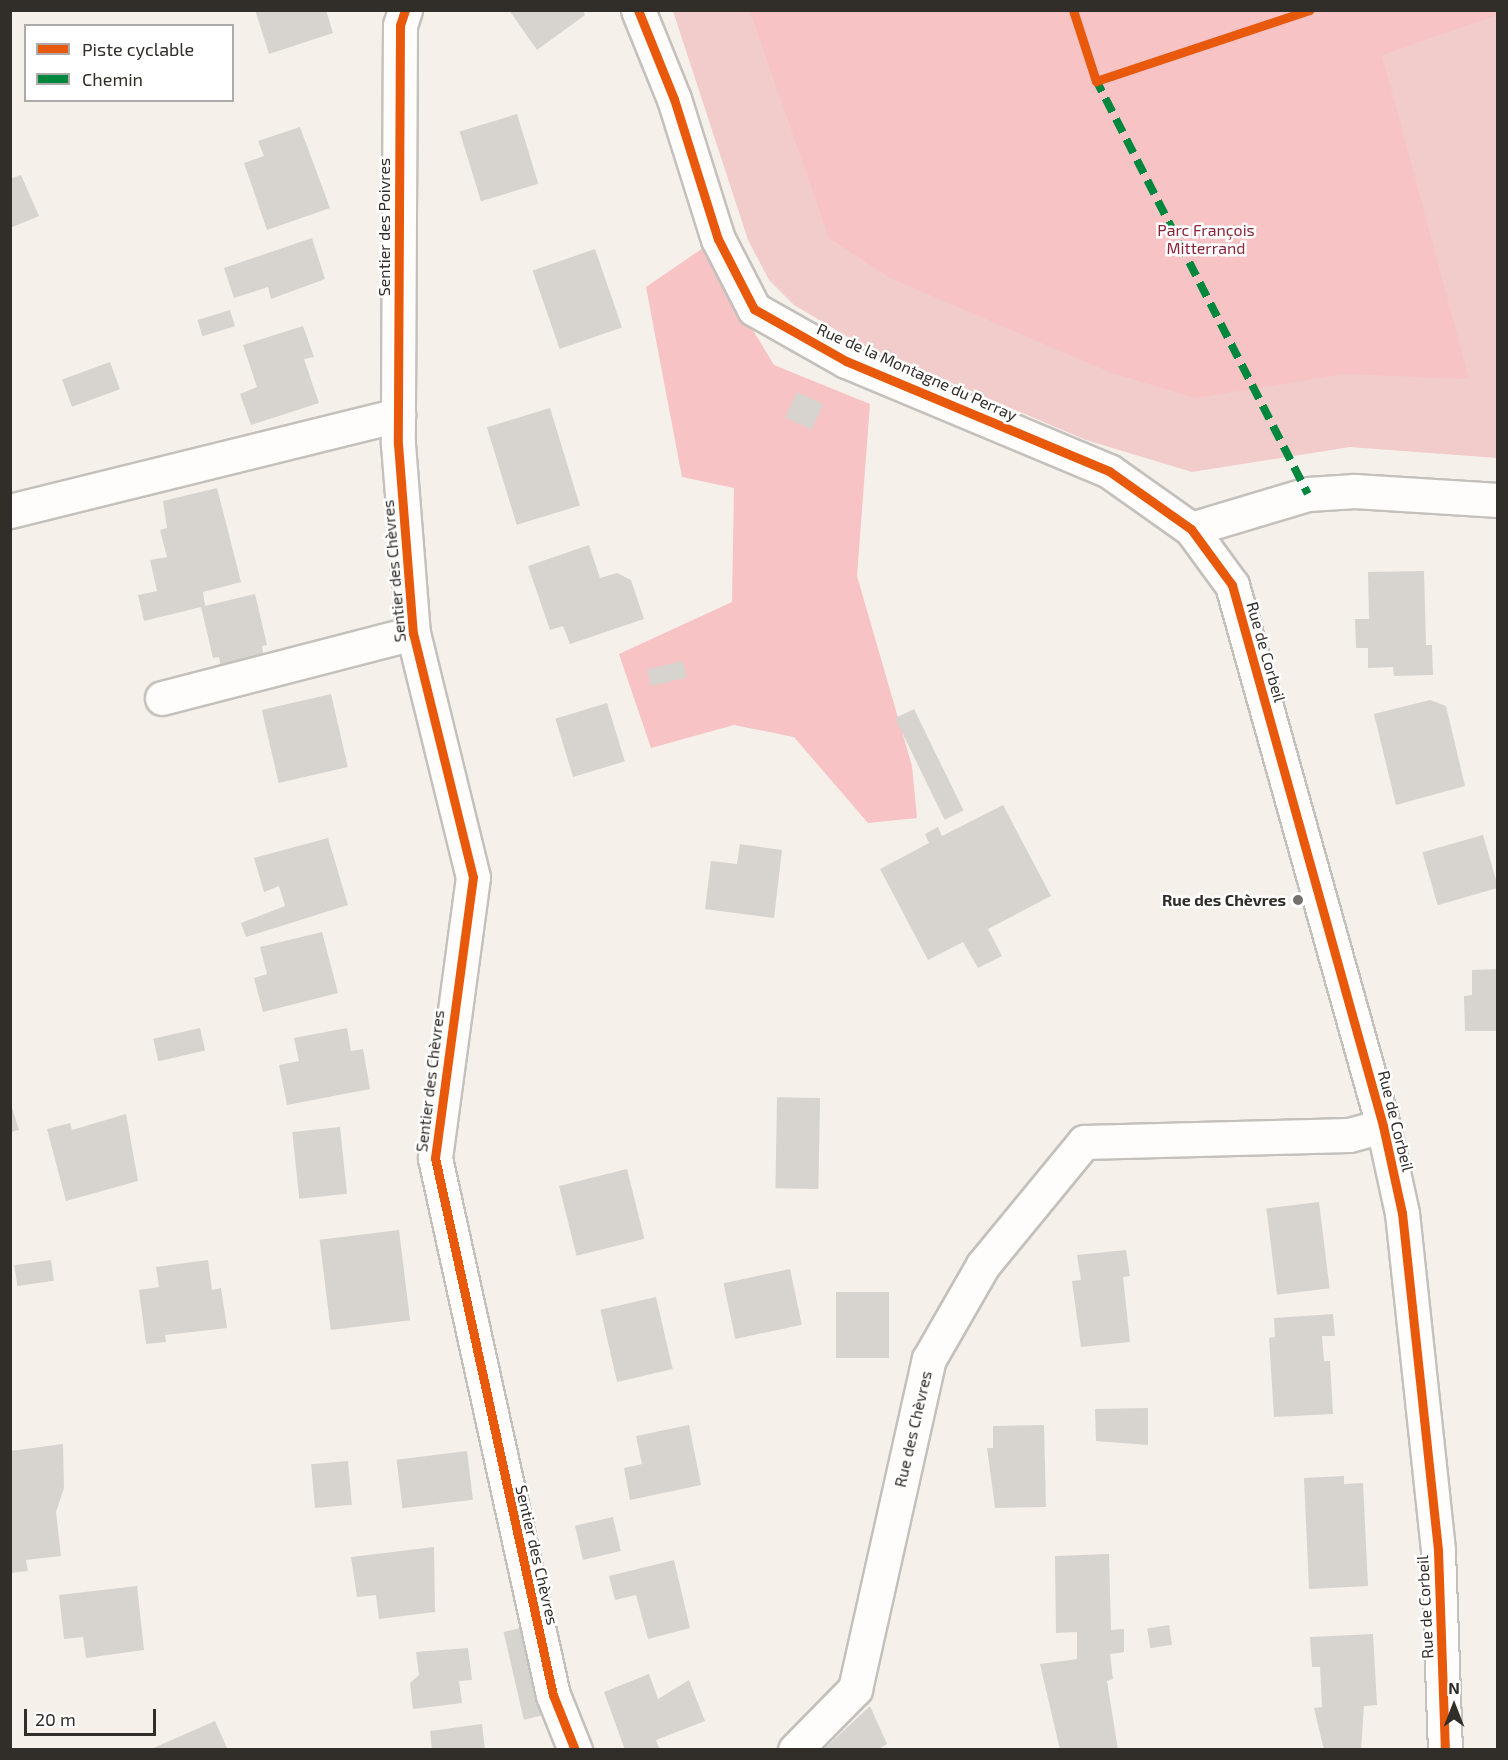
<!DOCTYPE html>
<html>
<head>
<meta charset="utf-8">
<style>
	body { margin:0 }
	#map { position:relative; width:1508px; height:1760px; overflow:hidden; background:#f6f0ea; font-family:"Exo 2",sans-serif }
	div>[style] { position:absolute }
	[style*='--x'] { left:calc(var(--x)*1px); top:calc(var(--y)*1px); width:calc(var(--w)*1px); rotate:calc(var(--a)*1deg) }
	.green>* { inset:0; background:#f2cbcb }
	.forest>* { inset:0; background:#f7c3c5 }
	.building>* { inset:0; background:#d7d3ce; transform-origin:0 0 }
	.roads { filter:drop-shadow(2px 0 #c4c0bb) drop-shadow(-2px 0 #c4c0bb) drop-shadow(0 2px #c4c0bb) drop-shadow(0 -2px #c4c0bb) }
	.minor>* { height:33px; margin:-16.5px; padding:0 16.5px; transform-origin:16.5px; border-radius:16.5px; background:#fefdfc }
	.quiet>* { height:8px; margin-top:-4px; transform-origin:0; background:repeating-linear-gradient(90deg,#00873e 0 15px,transparent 0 23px) }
	.cycleway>* { height:9px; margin:-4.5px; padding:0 4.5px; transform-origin:4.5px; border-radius:4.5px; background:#e8590c }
	.dots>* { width:16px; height:16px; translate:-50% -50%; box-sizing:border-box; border:3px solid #fff; border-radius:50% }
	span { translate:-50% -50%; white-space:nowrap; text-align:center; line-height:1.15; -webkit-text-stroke:5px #fff; paint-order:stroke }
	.street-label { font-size:16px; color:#312d29 }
	.park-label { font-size:16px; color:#8b2439 }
	.poi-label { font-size:16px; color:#312d29; font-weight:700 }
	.right { translate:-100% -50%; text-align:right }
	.frame { position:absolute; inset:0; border:12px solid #312d29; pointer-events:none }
	.legend { position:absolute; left:24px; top:24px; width:210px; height:78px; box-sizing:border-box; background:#fff; border:2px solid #adaba9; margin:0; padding:8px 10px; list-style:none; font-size:18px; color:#312d29 }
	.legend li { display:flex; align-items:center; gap:12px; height:30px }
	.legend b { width:30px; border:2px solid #adaba9 }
	.north { position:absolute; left:1424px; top:1676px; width:60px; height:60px; -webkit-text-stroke:4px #fff; paint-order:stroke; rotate:0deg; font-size:16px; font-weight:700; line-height:24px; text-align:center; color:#312d29 }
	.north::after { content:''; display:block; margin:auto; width:21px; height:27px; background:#312d29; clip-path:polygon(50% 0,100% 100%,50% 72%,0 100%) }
	.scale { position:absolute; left:24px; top:1709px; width:132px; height:27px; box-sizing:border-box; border:3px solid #312d29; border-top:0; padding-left:8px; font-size:18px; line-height:21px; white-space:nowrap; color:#312d29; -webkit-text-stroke:4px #fff; paint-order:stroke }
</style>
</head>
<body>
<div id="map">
	<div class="green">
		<i style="clip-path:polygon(673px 11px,1497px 11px,1497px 458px,1350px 447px,1192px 472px,1086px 440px,858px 343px,794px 305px,769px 280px,748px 240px)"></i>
	</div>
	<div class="forest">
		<i style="clip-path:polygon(750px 11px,1497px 11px,1497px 15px,1382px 55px,1469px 379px,1345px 374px,1196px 398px,1112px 373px,890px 278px,829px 238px)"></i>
		<i style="clip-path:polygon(703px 248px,774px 365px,870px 404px,857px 576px,912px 766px,917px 818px,868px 823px,794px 737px,734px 725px,651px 748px,619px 654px,732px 602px,734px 488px,682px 477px,646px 287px)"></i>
	</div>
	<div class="building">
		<i style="clip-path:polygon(255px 10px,326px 10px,333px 33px,269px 54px)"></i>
		<i style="clip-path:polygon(509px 10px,583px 10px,585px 15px,537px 50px)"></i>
		<i style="left:517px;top:114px;width:73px;height:60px;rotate:73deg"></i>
		<i style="clip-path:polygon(300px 127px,330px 208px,267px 230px,244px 163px,264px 156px,258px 141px)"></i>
		<i style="clip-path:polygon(21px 175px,39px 216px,10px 228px,10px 179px)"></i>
		<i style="clip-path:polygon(312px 238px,325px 279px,271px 299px,268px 287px,234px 298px,224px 268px)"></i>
		<i style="left:595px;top:249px;width:83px;height:66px;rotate:71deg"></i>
		<i style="left:230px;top:310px;width:17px;height:34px;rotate:73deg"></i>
		<i style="clip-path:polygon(303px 326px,314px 357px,304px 359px,319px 403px,251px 425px,240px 394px,257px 387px,243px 345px)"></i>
		<i style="left:110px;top:362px;width:29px;height:51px;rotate:70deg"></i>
		<i style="left:797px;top:392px;width:29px;height:28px;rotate:25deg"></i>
		<i style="left:550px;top:408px;width:102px;height:66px;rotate:73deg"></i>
		<i style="clip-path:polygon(217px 488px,241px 582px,203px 592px,205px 606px,255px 594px,267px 645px,262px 646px,264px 657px,221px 668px,219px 657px,213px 658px,201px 607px,144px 621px,138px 595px,157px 591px,150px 560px,167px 557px,160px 530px,167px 528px,163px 501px)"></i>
		<i style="clip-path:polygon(589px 545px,600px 578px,617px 573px,631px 580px,644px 619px,570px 644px,563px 626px,550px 630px,528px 566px)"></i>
		<i style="clip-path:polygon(1424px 571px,1426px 645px,1432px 645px,1433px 675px,1394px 676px,1393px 667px,1368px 668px,1368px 648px,1356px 648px,1355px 619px,1369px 619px,1368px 572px)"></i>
		<i style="left:683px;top:661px;width:17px;height:37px;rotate:77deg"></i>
		<i style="left:331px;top:694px;width:75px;height:71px;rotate:77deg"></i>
		<i style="clip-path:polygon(1430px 700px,1446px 706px,1465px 786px,1396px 805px,1374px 714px)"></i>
		<i style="left:607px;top:703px;width:61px;height:54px;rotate:73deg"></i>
		<i style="left:914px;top:709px;width:113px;height:21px;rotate:64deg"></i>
		<i style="clip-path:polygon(1003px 805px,1051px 896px,988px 929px,1002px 956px,978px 968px,963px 942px,928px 960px,880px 869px,929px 843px,925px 834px,938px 827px,942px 836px)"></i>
		<i style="left:1483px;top:835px;width:55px;height:63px;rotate:74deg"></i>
		<i style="clip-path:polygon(328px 838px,348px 905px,246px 937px,241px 923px,285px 906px,279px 886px,264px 892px,254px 858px)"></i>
		<i style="clip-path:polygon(740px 844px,782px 850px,774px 918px,705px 909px,711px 861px,737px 864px)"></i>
		<i style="clip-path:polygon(322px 932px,338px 993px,263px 1012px,254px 978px,267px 974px,260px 947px)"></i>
		<i style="clip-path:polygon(1498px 969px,1498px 1031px,1465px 1031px,1464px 996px,1472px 995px,1472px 970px)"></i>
		<i style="left:200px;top:1028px;width:23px;height:48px;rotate:77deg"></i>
		<i style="clip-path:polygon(347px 1028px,351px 1051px,363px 1049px,370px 1089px,287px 1105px,279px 1065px,299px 1061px,294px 1038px)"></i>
		<i style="left:820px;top:1098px;width:91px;height:43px;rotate:91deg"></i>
		<i style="clip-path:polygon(10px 1101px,19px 1130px,10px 1132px)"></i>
		<i style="clip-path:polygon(126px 1114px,138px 1181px,66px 1201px,47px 1129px,70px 1123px,72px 1130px)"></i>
		<i style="left:340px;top:1127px;width:67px;height:48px;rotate:84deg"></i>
		<i style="left:627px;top:1169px;width:72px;height:70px;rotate:76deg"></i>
		<i style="left:1319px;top:1202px;width:87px;height:53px;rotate:83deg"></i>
		<i style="left:399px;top:1230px;width:91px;height:80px;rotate:83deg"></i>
		<i style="clip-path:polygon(1126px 1250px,1130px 1276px,1123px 1277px,1130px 1342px,1081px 1347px,1072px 1281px,1081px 1280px,1077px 1255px)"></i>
		<i style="left:51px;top:1260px;width:21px;height:37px;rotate:82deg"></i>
		<i style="clip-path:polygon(208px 1260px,212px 1290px,221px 1288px,227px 1328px,165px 1335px,166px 1342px,146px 1344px,139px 1290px,159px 1287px,156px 1267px)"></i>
		<i style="left:790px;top:1269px;width:57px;height:68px;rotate:78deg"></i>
		<i style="left:836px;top:1292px;width:53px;height:66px"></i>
		<i style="left:656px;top:1297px;width:74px;height:57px;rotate:77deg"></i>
		<i style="clip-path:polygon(1333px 1314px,1335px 1336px,1322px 1336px,1324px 1361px,1330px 1361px,1333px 1414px,1274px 1417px,1269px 1338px,1275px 1337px,1274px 1318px)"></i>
		<i style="clip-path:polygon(1148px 1408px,1148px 1445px,1096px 1441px,1095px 1409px)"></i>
		<i style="clip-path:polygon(689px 1425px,701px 1485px,630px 1500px,624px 1468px,642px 1464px,636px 1436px)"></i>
		<i style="clip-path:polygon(1044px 1425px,1046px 1507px,995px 1508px,987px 1448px,993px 1448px,993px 1426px)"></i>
		<i style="clip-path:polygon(63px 1444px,64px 1488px,56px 1512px,61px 1556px,26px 1560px,28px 1571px,10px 1573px,10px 1451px)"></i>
		<i style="left:467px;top:1451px;width:49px;height:71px;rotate:83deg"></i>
		<i style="left:348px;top:1461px;width:44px;height:37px;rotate:85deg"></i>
		<i style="clip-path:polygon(1344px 1476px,1344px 1484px,1363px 1483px,1368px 1586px,1309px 1589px,1304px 1478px)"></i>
		<i style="left:613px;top:1517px;width:35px;height:39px;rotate:77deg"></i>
		<i style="clip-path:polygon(434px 1547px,435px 1612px,379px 1619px,376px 1595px,357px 1597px,351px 1557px)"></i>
		<i style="clip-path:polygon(1109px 1554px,1111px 1630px,1124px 1629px,1124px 1652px,1110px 1654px,1113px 1679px,1107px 1681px,1118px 1750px,1060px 1750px,1040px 1664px,1077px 1659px,1077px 1632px,1056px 1633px,1055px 1556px)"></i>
		<i style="clip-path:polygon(674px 1560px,690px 1628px,648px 1639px,636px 1595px,615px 1600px,609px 1576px)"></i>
		<i style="clip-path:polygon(137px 1586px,144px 1650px,86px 1658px,83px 1637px,64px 1639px,59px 1595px)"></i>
		<i style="left:1169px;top:1625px;width:20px;height:22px;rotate:81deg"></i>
		<i style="left:525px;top:1627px;width:90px;height:22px;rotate:77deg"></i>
		<i style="clip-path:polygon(1373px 1634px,1377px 1705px,1364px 1706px,1361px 1750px,1324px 1750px,1314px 1708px,1322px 1707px,1320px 1667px,1312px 1667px,1310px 1637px)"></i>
		<i style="clip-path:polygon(468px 1648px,472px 1680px,459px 1681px,462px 1703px,413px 1709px,410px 1683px,419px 1675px,416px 1652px)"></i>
		<i style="clip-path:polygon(649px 1674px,658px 1699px,689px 1680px,705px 1721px,656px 1740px,660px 1750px,625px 1750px,604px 1692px)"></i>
		<i style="clip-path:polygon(870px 1706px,887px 1744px,877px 1750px,823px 1750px)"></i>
		<i style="clip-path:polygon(215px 1721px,228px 1750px,149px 1750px)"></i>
		<i style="clip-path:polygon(482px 1724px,485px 1750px,432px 1750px,430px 1731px)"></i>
	</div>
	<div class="roads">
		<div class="minor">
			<i style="--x:405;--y:10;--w:16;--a:108"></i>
			<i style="--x:400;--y:25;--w:419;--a:90.3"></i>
			<i style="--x:398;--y:444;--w:190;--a:85.5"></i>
			<i style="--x:413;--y:633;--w:251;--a:76.2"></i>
			<i style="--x:473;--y:877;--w:284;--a:97.7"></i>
			<i style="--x:435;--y:1158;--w:550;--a:77.61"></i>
			<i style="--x:553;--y:1695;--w:59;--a:68.2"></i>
			<i style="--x:638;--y:10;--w:96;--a:68"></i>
			<i style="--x:674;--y:99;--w:147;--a:72.6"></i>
			<i style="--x:718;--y:239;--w:79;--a:62.8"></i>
			<i style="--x:754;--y:309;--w:106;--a:29.5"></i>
			<i style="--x:846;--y:361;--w:285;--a:22.7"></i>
			<i style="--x:1109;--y:471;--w:100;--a:35.3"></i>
			<i style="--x:1191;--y:529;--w:69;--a:53.8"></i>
			<i style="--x:1232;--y:585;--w:562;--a:74.4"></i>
			<i style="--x:1383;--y:1126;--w:89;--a:77.7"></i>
			<i style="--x:1402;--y:1213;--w:340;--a:83.9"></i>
			<i style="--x:1438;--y:1551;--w:199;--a:88"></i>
			<i style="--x:10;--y:511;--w:400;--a:-13.9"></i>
			<i style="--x:1191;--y:529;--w:122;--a:-16.7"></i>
			<i style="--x:1308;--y:494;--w:47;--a:-3.7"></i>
			<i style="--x:1355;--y:491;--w:143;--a:3.6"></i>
			<i style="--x:162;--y:698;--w:259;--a:-14.5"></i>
			<i style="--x:795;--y:1750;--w:86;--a:-45.5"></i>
			<i style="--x:855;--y:1689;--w:338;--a:-77.4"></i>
			<i style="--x:929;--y:1359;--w:108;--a:-60.1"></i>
			<i style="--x:983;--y:1265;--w:159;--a:-50.6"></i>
			<i style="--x:1084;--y:1142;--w:265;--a:-1.5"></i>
			<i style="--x:1349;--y:1135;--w:35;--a:-15"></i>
		</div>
	</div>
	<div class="quiet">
		<i style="--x:1095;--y:78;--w:467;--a:62.9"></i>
	</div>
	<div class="cycleway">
		<i style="--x:405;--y:10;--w:16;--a:108"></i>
		<i style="--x:400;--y:25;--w:419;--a:90.3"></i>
		<i style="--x:398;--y:444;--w:190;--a:85.5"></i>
		<i style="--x:413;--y:633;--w:251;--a:76.2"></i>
		<i style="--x:473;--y:877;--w:284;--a:97.7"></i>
		<i style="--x:435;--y:1158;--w:550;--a:77.61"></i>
		<i style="--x:553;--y:1695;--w:59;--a:68.2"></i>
		<i style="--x:638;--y:10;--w:96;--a:68"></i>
		<i style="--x:674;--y:99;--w:147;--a:72.6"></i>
		<i style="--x:718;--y:239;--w:79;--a:62.8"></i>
		<i style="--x:754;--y:309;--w:106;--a:29.5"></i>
		<i style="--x:846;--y:361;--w:285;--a:22.7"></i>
		<i style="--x:1109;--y:471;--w:100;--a:35.3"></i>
		<i style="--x:1191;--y:529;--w:69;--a:53.8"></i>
		<i style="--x:1232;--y:585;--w:562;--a:74.4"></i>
		<i style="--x:1383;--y:1126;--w:89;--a:77.7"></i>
		<i style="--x:1402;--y:1213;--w:340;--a:83.9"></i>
		<i style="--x:1438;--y:1551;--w:199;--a:88"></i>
		<i style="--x:1073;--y:10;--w:75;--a:72.1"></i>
		<i style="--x:1096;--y:81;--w:225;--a:-18.4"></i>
	</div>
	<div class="dots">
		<i style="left:1298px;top:900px;background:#76716d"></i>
	</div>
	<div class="street-label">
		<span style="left:384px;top:227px;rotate:-90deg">Sentier des Poivres</span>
		<span style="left:917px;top:372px;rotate:24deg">Rue de la Montagne du Perray</span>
		<span style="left:394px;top:571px;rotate:-95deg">Sentier des Chèvres</span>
		<span style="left:1266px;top:652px;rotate:74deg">Rue de Corbeil</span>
		<span style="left:430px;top:1081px;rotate:-83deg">Sentier des Chèvres</span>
		<span style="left:1396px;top:1121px;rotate:76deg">Rue de Corbeil</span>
		<span style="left:913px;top:1429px;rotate:-77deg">Rue des Chèvres</span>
		<span style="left:537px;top:1555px;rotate:77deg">Sentier des Chèvres</span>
		<span style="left:1425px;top:1607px;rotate:-93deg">Rue de Corbeil</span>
	</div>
	<div class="park-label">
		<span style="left:1206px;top:239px">Parc François<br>Mitterrand</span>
	</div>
	<div class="poi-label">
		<span class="right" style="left:1286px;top:900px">Rue des Chèvres</span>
	</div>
	<div class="frame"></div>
	<ul class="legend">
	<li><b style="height:8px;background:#e8590c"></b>Piste cyclable</li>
	<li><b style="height:8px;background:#00873e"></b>Chemin</li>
	</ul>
	<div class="north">N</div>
	<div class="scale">20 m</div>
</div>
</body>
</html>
